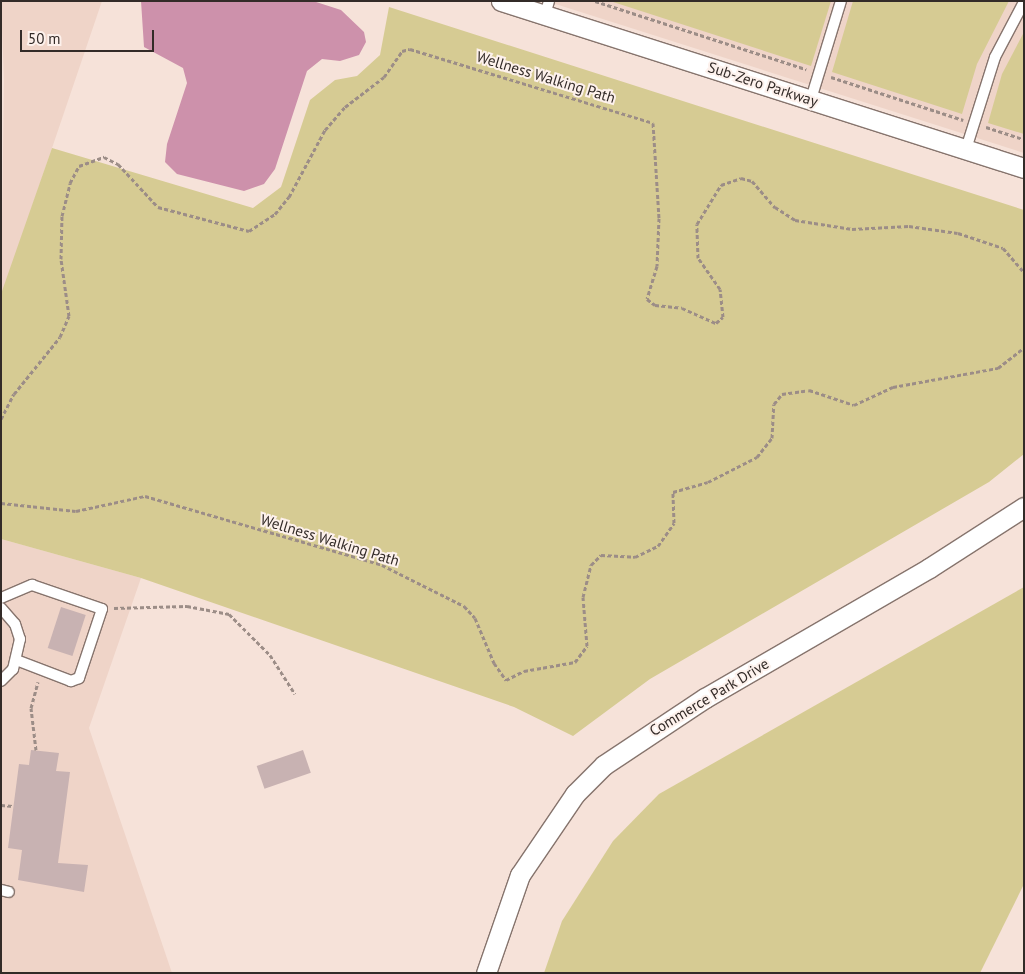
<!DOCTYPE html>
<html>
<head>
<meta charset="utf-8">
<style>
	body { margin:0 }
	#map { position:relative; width:1025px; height:974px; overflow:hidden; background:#f6e2d9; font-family:"PT Sans",sans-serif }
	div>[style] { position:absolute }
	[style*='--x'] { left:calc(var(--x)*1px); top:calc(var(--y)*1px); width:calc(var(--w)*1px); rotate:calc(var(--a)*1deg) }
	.built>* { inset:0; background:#efd4c8 }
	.green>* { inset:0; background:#d6cb93 }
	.water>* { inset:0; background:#cd91ab }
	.building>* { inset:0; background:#c8b2b2; transform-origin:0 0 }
	.path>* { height:3px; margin-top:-1.5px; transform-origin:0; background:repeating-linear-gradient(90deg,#9c8d87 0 4px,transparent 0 6.5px) }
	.roads { filter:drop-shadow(1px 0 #86746d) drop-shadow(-1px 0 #86746d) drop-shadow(0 1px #86746d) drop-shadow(0 -1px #86746d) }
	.lane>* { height:10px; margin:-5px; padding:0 5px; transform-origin:5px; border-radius:5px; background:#fff }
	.street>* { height:19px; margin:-9.5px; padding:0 9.5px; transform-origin:9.5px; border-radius:9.5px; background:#fff }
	span { translate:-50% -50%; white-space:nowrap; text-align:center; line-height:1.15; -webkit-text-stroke:4px #fdf1ec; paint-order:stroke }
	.street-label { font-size:15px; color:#332b28 }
	.frame { position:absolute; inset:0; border:2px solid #332b28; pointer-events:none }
	.scale { position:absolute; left:20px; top:30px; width:134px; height:22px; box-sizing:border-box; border:2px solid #332b28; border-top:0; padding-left:6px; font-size:15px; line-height:18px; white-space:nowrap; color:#332b28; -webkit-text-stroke:4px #fdf1ec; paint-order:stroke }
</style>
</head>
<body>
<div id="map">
	<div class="built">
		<i style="clip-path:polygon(1px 1px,102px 1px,1px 298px,4px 80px)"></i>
		<i style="clip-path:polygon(546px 1px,1024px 1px,1024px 153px)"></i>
		<i style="clip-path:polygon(1px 539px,141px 578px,89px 728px,172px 973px,1px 973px)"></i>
	</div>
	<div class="green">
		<i style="clip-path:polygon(610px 1px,831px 1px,811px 66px)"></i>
		<i style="clip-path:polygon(853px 1px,1009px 1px,977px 64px,962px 114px,832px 72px)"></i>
		<i style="clip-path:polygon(389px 7px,1024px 210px,1024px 454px,989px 482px,650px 679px,573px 736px,514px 707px,141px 578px,1px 539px,1px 294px,52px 148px,253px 208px,281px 187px,310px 100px,335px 80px,357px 76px,380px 55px)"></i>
		<i style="clip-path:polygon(1024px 32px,1024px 134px,988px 123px,1002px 74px)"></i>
		<i style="clip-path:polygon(1024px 587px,1024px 884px,980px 973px,544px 973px,562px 921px,613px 841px,659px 794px)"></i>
	</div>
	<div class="water">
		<i style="clip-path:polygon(141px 1px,313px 1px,341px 10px,364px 32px,366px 42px,359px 55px,340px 61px,322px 59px,307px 71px,275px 169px,264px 184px,244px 191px,177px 174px,165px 162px,167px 144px,187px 83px,183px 68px,144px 47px)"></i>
	</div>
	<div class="building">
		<i style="left:61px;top:607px;width:26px;height:43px;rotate:18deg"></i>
		<i style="clip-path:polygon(31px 750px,59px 753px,56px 771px,70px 772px,58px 863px,88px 865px,84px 892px,18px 880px,22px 850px,8px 848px,19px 764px,29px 765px)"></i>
		<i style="left:303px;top:750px;width:24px;height:49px;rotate:71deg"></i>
	</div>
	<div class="path">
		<i style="--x:595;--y:1;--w:222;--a:17.9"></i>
		<i style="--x:831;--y:77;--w:139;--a:18"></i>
		<i style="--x:986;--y:127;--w:40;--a:18"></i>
		<i style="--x:1;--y:419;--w:28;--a:-63"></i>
		<i style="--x:14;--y:394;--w:73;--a:-51.1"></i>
		<i style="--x:60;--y:337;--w:23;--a:-67"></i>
		<i style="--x:69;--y:316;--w:58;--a:-98"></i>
		<i style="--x:61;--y:259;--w:43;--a:-88.7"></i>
		<i style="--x:62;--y:216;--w:34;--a:-76"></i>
		<i style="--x:70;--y:183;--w:19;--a:-62"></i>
		<i style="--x:79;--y:166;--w:27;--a:-20"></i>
		<i style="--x:104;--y:157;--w:16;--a:27"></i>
		<i style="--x:118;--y:164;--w:59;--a:47.1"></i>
		<i style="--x:158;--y:207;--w:94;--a:14.8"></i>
		<i style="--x:249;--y:231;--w:31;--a:-33"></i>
		<i style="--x:275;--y:214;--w:22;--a:-51"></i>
		<i style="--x:289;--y:197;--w:76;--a:-61.8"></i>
		<i style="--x:325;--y:130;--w:30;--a:-49"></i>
		<i style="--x:345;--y:107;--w:49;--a:-37.6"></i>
		<i style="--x:384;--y:77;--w:32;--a:-55"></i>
		<i style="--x:402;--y:51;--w:8;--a:-14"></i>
		<i style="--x:410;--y:49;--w:254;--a:16.9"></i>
		<i style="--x:653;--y:123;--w:95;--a:86.4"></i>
		<i style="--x:659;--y:218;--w:48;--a:92.4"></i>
		<i style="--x:657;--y:266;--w:34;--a:107"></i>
		<i style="--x:647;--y:299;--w:10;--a:37"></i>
		<i style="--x:655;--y:305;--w:27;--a:6"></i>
		<i style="--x:682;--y:308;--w:37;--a:24"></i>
		<i style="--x:716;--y:323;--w:9;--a:-41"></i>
		<i style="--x:723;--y:317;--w:28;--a:-96"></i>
		<i style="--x:720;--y:289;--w:38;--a:-125"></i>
		<i style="--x:698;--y:258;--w:34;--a:-92"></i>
		<i style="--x:697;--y:224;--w:46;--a:-58.4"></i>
		<i style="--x:721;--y:185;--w:21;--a:-19"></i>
		<i style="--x:741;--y:178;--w:11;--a:15"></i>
		<i style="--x:752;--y:181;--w:35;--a:49"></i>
		<i style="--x:775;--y:207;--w:24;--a:33"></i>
		<i style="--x:795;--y:220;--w:58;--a:9"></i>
		<i style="--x:852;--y:229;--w:57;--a:-3"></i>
		<i style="--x:909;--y:226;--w:49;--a:8.1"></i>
		<i style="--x:958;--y:233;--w:47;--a:18.4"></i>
		<i style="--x:1003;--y:248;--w:32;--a:49"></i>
		<i style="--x:1;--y:503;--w:75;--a:6.1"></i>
		<i style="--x:76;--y:511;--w:71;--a:-12.3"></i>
		<i style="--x:145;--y:496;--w:247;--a:16.2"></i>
		<i style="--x:382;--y:565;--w:92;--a:26.6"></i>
		<i style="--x:464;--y:606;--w:16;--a:47"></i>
		<i style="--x:475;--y:618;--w:49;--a:67.1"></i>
		<i style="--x:494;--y:663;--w:21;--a:55"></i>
		<i style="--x:506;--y:680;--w:20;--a:-27"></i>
		<i style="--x:524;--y:671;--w:52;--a:-10"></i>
		<i style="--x:575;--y:662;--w:20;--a:-53"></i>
		<i style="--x:587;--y:646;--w:49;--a:-94.7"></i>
		<i style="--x:583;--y:597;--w:33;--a:-76"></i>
		<i style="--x:591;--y:565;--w:14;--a:-45"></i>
		<i style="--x:601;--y:555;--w:34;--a:3"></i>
		<i style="--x:635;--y:557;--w:25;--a:-26"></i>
		<i style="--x:658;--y:546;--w:28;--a:-55"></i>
		<i style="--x:674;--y:523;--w:31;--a:-92"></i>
		<i style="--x:673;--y:492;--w:36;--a:-16"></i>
		<i style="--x:708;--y:482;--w:55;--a:-27"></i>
		<i style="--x:757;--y:457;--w:24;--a:-52"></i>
		<i style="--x:772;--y:438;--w:34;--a:-87"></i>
		<i style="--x:774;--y:404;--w:13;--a:-51"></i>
		<i style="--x:782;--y:394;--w:27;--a:-8"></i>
		<i style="--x:809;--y:390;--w:47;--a:18.4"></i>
		<i style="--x:854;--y:405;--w:43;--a:-24.8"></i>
		<i style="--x:893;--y:387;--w:107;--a:-10.3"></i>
		<i style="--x:998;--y:368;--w:33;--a:-38"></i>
		<i style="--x:114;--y:608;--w:73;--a:-1.6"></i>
		<i style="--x:187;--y:606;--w:43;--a:10.8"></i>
		<i style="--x:229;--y:614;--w:58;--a:45"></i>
		<i style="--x:270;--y:655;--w:46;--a:57.3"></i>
		<i style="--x:36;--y:750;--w:42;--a:-96.8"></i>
		<i style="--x:31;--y:708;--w:27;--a:-75"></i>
		<i style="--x:1;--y:805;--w:12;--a:5"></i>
	</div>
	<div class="roads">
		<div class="lane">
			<i style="--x:545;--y:15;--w:15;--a:-74"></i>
			<i style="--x:811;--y:99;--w:102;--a:-73"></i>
			<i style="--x:966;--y:149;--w:96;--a:-72.5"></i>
			<i style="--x:995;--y:57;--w:62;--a:-62.2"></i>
			<i style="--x:1;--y:598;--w:34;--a:-23"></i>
			<i style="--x:32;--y:585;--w:74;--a:18.9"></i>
			<i style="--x:102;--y:609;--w:73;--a:108.4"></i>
			<i style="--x:79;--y:678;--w:9;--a:159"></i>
			<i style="--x:71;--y:681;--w:59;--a:-159.1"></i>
			<i style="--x:1;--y:608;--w:21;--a:49"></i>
			<i style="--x:15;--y:624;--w:16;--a:72"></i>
			<i style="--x:20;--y:639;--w:31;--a:103"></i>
			<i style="--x:13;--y:669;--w:17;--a:135"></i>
			<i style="--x:1;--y:890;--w:8;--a:14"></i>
		</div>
		<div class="street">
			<i style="--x:501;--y:1;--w:549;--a:17.71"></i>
			<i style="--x:486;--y:973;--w:104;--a:-70.9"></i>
			<i style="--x:520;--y:875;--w:98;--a:-55.8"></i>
			<i style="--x:575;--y:794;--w:41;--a:-45"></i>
			<i style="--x:604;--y:765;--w:121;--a:-33.6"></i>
			<i style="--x:705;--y:698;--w:259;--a:-30.1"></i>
			<i style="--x:929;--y:568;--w:113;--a:-32.7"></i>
		</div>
	</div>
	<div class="street-label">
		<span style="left:546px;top:77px;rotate:17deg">Wellness Walking Path</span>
		<span style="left:763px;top:84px;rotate:18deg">Sub-Zero Parkway</span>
		<span style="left:330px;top:540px;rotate:17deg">Wellness Walking Path</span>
		<span style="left:709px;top:697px;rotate:-31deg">Commerce Park Drive</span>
	</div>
	<div class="frame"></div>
	<div class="scale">50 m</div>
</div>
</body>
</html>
